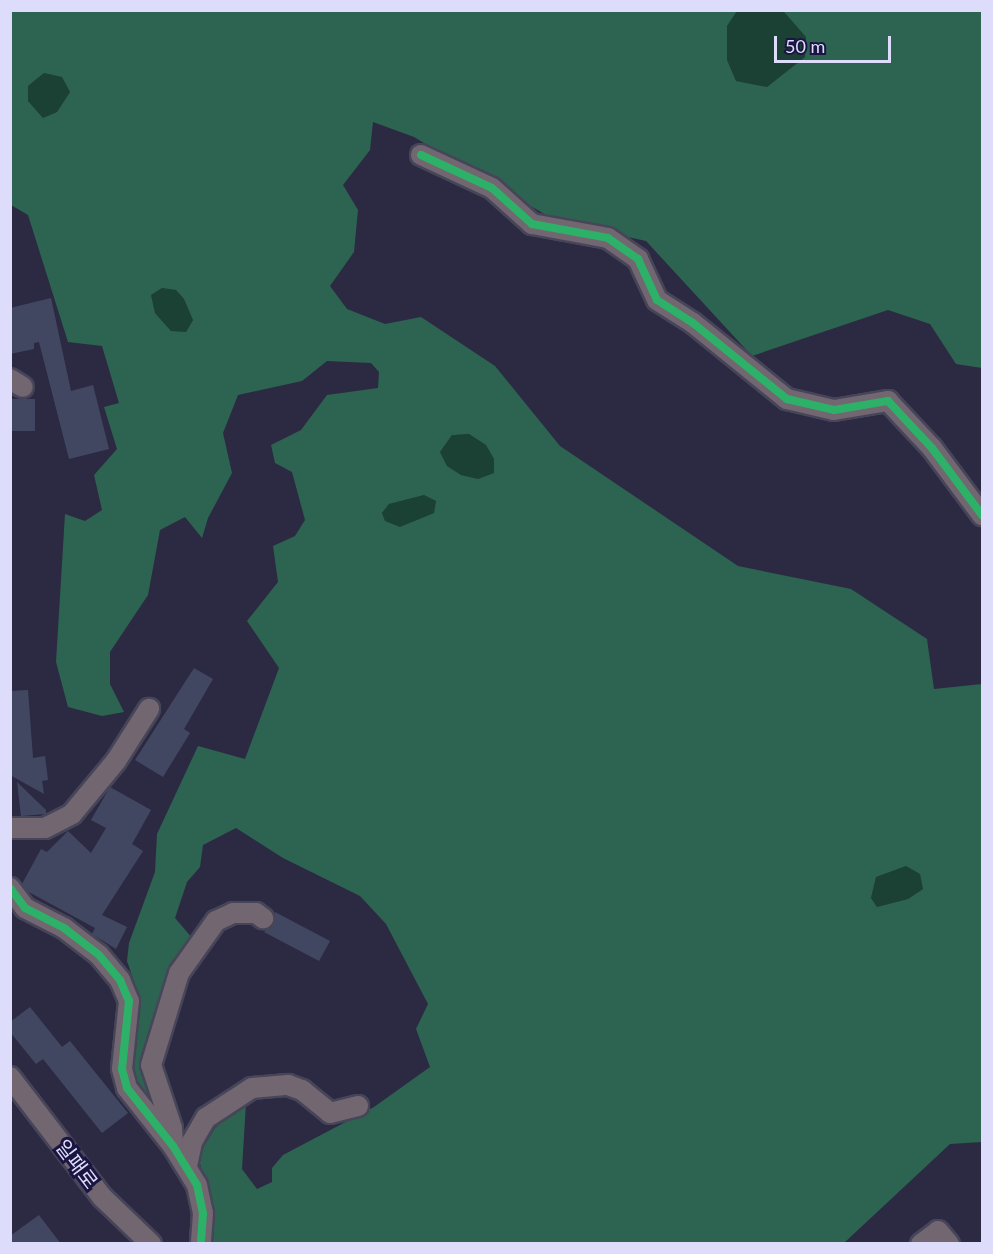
<!DOCTYPE html>
<html>
<head>
<meta charset="utf-8">
<style>
	body { margin:0 }
	#map { position:relative; width:993px; height:1254px; overflow:hidden; background:#2c2a42; font-family:Lato,"Noto Sans KR",sans-serif }
	div>[style] { position:absolute }
	[style*='--x'] { left:calc(var(--x)*1px); top:calc(var(--y)*1px); width:calc(var(--w)*1px); rotate:calc(var(--a)*1deg) }
	.green>* { inset:0; background:#1b4034 }
	.forest>* { inset:0; background:#2d6351 }
	.building>* { inset:0; background:#424761; transform-origin:0 0 }
	.roads { filter:drop-shadow(2px 0 #464559) drop-shadow(-2px 0 #464559) drop-shadow(0 2px #464559) drop-shadow(0 -2px #464559) }
	.minor>* { height:20px; margin:-10px; padding:0 10px; transform-origin:10px; border-radius:10px; background:#726670 }
	.cycleway>* { height:8px; margin:-4px; padding:0 4px; transform-origin:4px; border-radius:4px; background:#2db169 }
	span { translate:-50% -50%; white-space:nowrap; text-align:center; line-height:1.15; -webkit-text-stroke:6px #1b1541; paint-order:stroke }
	.street-label { font-size:20px; color:#ddddfb }
	.frame { position:absolute; inset:0; border:12px solid #ddddfb; pointer-events:none }
	.scale { position:absolute; left:774px; top:36px; width:117px; height:27px; box-sizing:border-box; border:3px solid #ddddfb; border-top:0; padding-left:8px; font-size:18px; line-height:21px; white-space:nowrap; color:#ddddfb; -webkit-text-stroke:4px #1b1541; paint-order:stroke }
</style>
</head>
<body>
<div id="map">
	<div class="green">
		<i style="clip-path:polygon(737px 11px,784px 12px,806px 37px,805px 57px,767px 87px,736px 81px,727px 60px,727px 26px)"></i>
		<i style="clip-path:polygon(44px 73px,62px 77px,70px 92px,57px 112px,43px 118px,28px 101px,28px 86px)"></i>
		<i style="clip-path:polygon(162px 288px,176px 290px,184px 299px,193px 319px,186px 332px,171px 331px,155px 313px,151px 295px)"></i>
		<i style="clip-path:polygon(469px 434px,486px 445px,494px 459px,494px 473px,478px 479px,461px 475px,447px 466px,440px 452px,452px 435px)"></i>
		<i style="clip-path:polygon(424px 495px,436px 501px,434px 513px,400px 528px,385px 522px,382px 513px,389px 504px)"></i>
		<i style="clip-path:polygon(906px 866px,920px 874px,923px 889px,908px 899px,877px 907px,871px 898px,876px 877px)"></i>
	</div>
	<div class="forest">
		<i style="clip-path:polygon(evenodd,11px 11px,737px 11px,727px 26px,727px 60px,736px 81px,767px 87px,805px 57px,806px 37px,784px 12px,778px 11px,982px 11px,982px 368px,956px 364px,930px 324px,888px 310px,752px 356px,646px 241px,556px 221px,414px 137px,373px 122px,370px 150px,343px 185px,358px 210px,354px 252px,330px 286px,347px 309px,385px 324px,421px 317px,495px 366px,560px 446px,738px 566px,851px 589px,927px 639px,934px 689px,982px 684px,982px 1142px,950px 1144px,844px 1243px,213px 1243px,214px 1219px,198px 1156px,215px 1128px,234px 1110px,246px 1103px,242px 1169px,257px 1189px,272px 1182px,272px 1168px,283px 1155px,374px 1107px,430px 1067px,416px 1029px,428px 1004px,386px 924px,360px 896px,283px 858px,236px 828px,203px 845px,200px 867px,187px 882px,175px 918px,193px 939px,143px 1069px,165px 1125px,137px 1085px,130px 1064px,141px 1002px,127px 961px,129px 943px,155px 872px,157px 834px,198px 746px,245px 759px,279px 668px,247px 621px,278px 582px,273px 546px,295px 536px,305px 520px,292px 472px,275px 463px,271px 445px,301px 430px,327px 395px,378px 388px,379px 372px,371px 363px,327px 361px,302px 381px,238px 395px,223px 433px,232px 473px,208px 518px,202px 538px,185px 517px,160px 530px,148px 595px,110px 652px,110px 684px,124px 712px,102px 716px,68px 707px,56px 662px,65px 514px,85px 521px,102px 510px,94px 475px,117px 449px,104px 407px,119px 403px,102px 346px,68px 342px,28px 215px,11px 205px,11px 11px,44px 73px,62px 77px,70px 92px,57px 112px,43px 118px,28px 101px,28px 86px,44px 73px,11px 11px,162px 288px,176px 290px,184px 299px,193px 320px,186px 332px,171px 331px,155px 313px,151px 295px,162px 288px,11px 11px,469px 434px,486px 445px,494px 459px,494px 473px,478px 479px,461px 475px,447px 466px,440px 452px,452px 435px,469px 434px,11px 11px,424px 495px,436px 501px,434px 513px,400px 527px,385px 521px,382px 513px,389px 504px,424px 495px,11px 11px,906px 866px,920px 874px,923px 889px,908px 899px,877px 907px,871px 898px,876px 877px,906px 866px)"></i>
	</div>
	<div class="building">
		<i style="clip-path:polygon(51px 298px,71px 391px,93px 385px,109px 449px,69px 459px,39px 342px,34px 343px,34px 349px,10px 354px,10px 308px)"></i>
		<i style="left:10px;top:399px;width:25px;height:32px"></i>
		<i style="clip-path:polygon(194px 668px,213px 679px,184px 729px,190px 733px,163px 777px,135px 760px)"></i>
		<i style="clip-path:polygon(28px 690px,33px 758px,45px 756px,48px 780px,42px 781px,44px 794px,10px 775px,10px 691px)"></i>
		<i style="clip-path:polygon(17px 782px,46px 810px,46px 814px,21px 816px)"></i>
		<i style="clip-path:polygon(110px 787px,151px 810px,132px 844px,143px 851px,102px 915px,127px 927px,116px 949px,92px 934px,95px 928px,27px 891px,22px 884px,41px 849px,47px 852px,68px 831px,91px 853px,106px 828px,91px 820px)"></i>
		<i style="clip-path:polygon(275px 912px,330px 941px,319px 961px,264px 932px,273px 924px)"></i>
		<i style="clip-path:polygon(30px 1007px,62px 1047px,70px 1041px,128px 1113px,102px 1133px,43px 1059px,36px 1064px,10px 1032px,10px 1022px)"></i>
		<i style="clip-path:polygon(39px 1215px,61px 1244px,10px 1244px,10px 1236px)"></i>
	</div>
	<div class="roads">
		<div class="minor">
			<i style="--x:421;--y:155;--w:78;--a:24.9"></i>
			<i style="--x:492;--y:188;--w:54;--a:42"></i>
			<i style="--x:532;--y:224;--w:77;--a:10.4"></i>
			<i style="--x:608;--y:238;--w:37;--a:35"></i>
			<i style="--x:638;--y:259;--w:45;--a:65.1"></i>
			<i style="--x:657;--y:300;--w:43;--a:32.6"></i>
			<i style="--x:693;--y:323;--w:121;--a:39"></i>
			<i style="--x:787;--y:399;--w:48;--a:13.2"></i>
			<i style="--x:834;--y:410;--w:55;--a:-9.5"></i>
			<i style="--x:888;--y:401;--w:64;--a:46.9"></i>
			<i style="--x:932;--y:448;--w:84;--a:53.3"></i>
			<i style="--x:10;--y:379;--w:15;--a:32"></i>
			<i style="--x:10;--y:828;--w:35;--a:0"></i>
			<i style="--x:45;--y:828;--w:30;--a:-27"></i>
			<i style="--x:72;--y:814;--w:69;--a:-50.3"></i>
			<i style="--x:116;--y:761;--w:62;--a:-57.6"></i>
			<i style="--x:10;--y:888;--w:25;--a:53"></i>
			<i style="--x:25;--y:908;--w:44;--a:27.1"></i>
			<i style="--x:64;--y:928;--w:44;--a:37.6"></i>
			<i style="--x:99;--y:955;--w:33;--a:50"></i>
			<i style="--x:120;--y:980;--w:23;--a:67"></i>
			<i style="--x:129;--y:1001;--w:68;--a:95.9"></i>
			<i style="--x:122;--y:1069;--w:20;--a:75"></i>
			<i style="--x:127;--y:1088;--w:74;--a:51.6"></i>
			<i style="--x:173;--y:1146;--w:46;--a:58.4"></i>
			<i style="--x:197;--y:1185;--w:29;--a:78"></i>
			<i style="--x:203;--y:1213;--w:31;--a:94"></i>
			<i style="--x:10;--y:1077;--w:151;--a:52.5"></i>
			<i style="--x:102;--y:1197;--w:68;--a:43.8"></i>
			<i style="--x:173;--y:1143;--w:15;--a:-94"></i>
			<i style="--x:172;--y:1128;--w:66;--a:-108.4"></i>
			<i style="--x:151;--y:1065;--w:96;--a:-73.1"></i>
			<i style="--x:179;--y:973;--w:64;--a:-54.6"></i>
			<i style="--x:216;--y:921;--w:19;--a:-25"></i>
			<i style="--x:233;--y:913;--w:23;--a:0"></i>
			<i style="--x:256;--y:913;--w:9;--a:36"></i>
			<i style="--x:187;--y:1166;--w:25;--a:-78"></i>
			<i style="--x:192;--y:1142;--w:28;--a:-60"></i>
			<i style="--x:206;--y:1118;--w:55;--a:-33.1"></i>
			<i style="--x:252;--y:1088;--w:36;--a:-5"></i>
			<i style="--x:288;--y:1085;--w:15;--a:20"></i>
			<i style="--x:302;--y:1090;--w:36;--a:39"></i>
			<i style="--x:330;--y:1113;--w:29;--a:-14"></i>
			<i style="--x:921;--y:1244;--w:21;--a:-37"></i>
			<i style="--x:938;--y:1231;--w:17;--a:50"></i>
		</div>
	</div>
	<div class="cycleway">
		<i style="--x:421;--y:155;--w:78;--a:24.9"></i>
		<i style="--x:492;--y:188;--w:54;--a:42"></i>
		<i style="--x:532;--y:224;--w:77;--a:10.4"></i>
		<i style="--x:608;--y:238;--w:37;--a:35"></i>
		<i style="--x:638;--y:259;--w:45;--a:65.1"></i>
		<i style="--x:657;--y:300;--w:43;--a:32.6"></i>
		<i style="--x:693;--y:323;--w:121;--a:39"></i>
		<i style="--x:787;--y:399;--w:48;--a:13.2"></i>
		<i style="--x:834;--y:410;--w:55;--a:-9.5"></i>
		<i style="--x:888;--y:401;--w:64;--a:46.9"></i>
		<i style="--x:932;--y:448;--w:84;--a:53.3"></i>
		<i style="--x:10;--y:888;--w:25;--a:53"></i>
		<i style="--x:25;--y:908;--w:44;--a:27.1"></i>
		<i style="--x:64;--y:928;--w:44;--a:37.6"></i>
		<i style="--x:99;--y:955;--w:33;--a:50"></i>
		<i style="--x:120;--y:980;--w:23;--a:67"></i>
		<i style="--x:129;--y:1001;--w:68;--a:95.9"></i>
		<i style="--x:122;--y:1069;--w:20;--a:75"></i>
		<i style="--x:127;--y:1088;--w:74;--a:51.6"></i>
		<i style="--x:173;--y:1146;--w:46;--a:58.4"></i>
		<i style="--x:197;--y:1185;--w:29;--a:78"></i>
		<i style="--x:203;--y:1213;--w:31;--a:94"></i>
	</div>
	<div class="street-label">
		<span style="left:77px;top:1164px;rotate:53deg">일패로</span>
	</div>
	<div class="frame"></div>
	<div class="scale">50 m</div>
</div>
</body>
</html>
